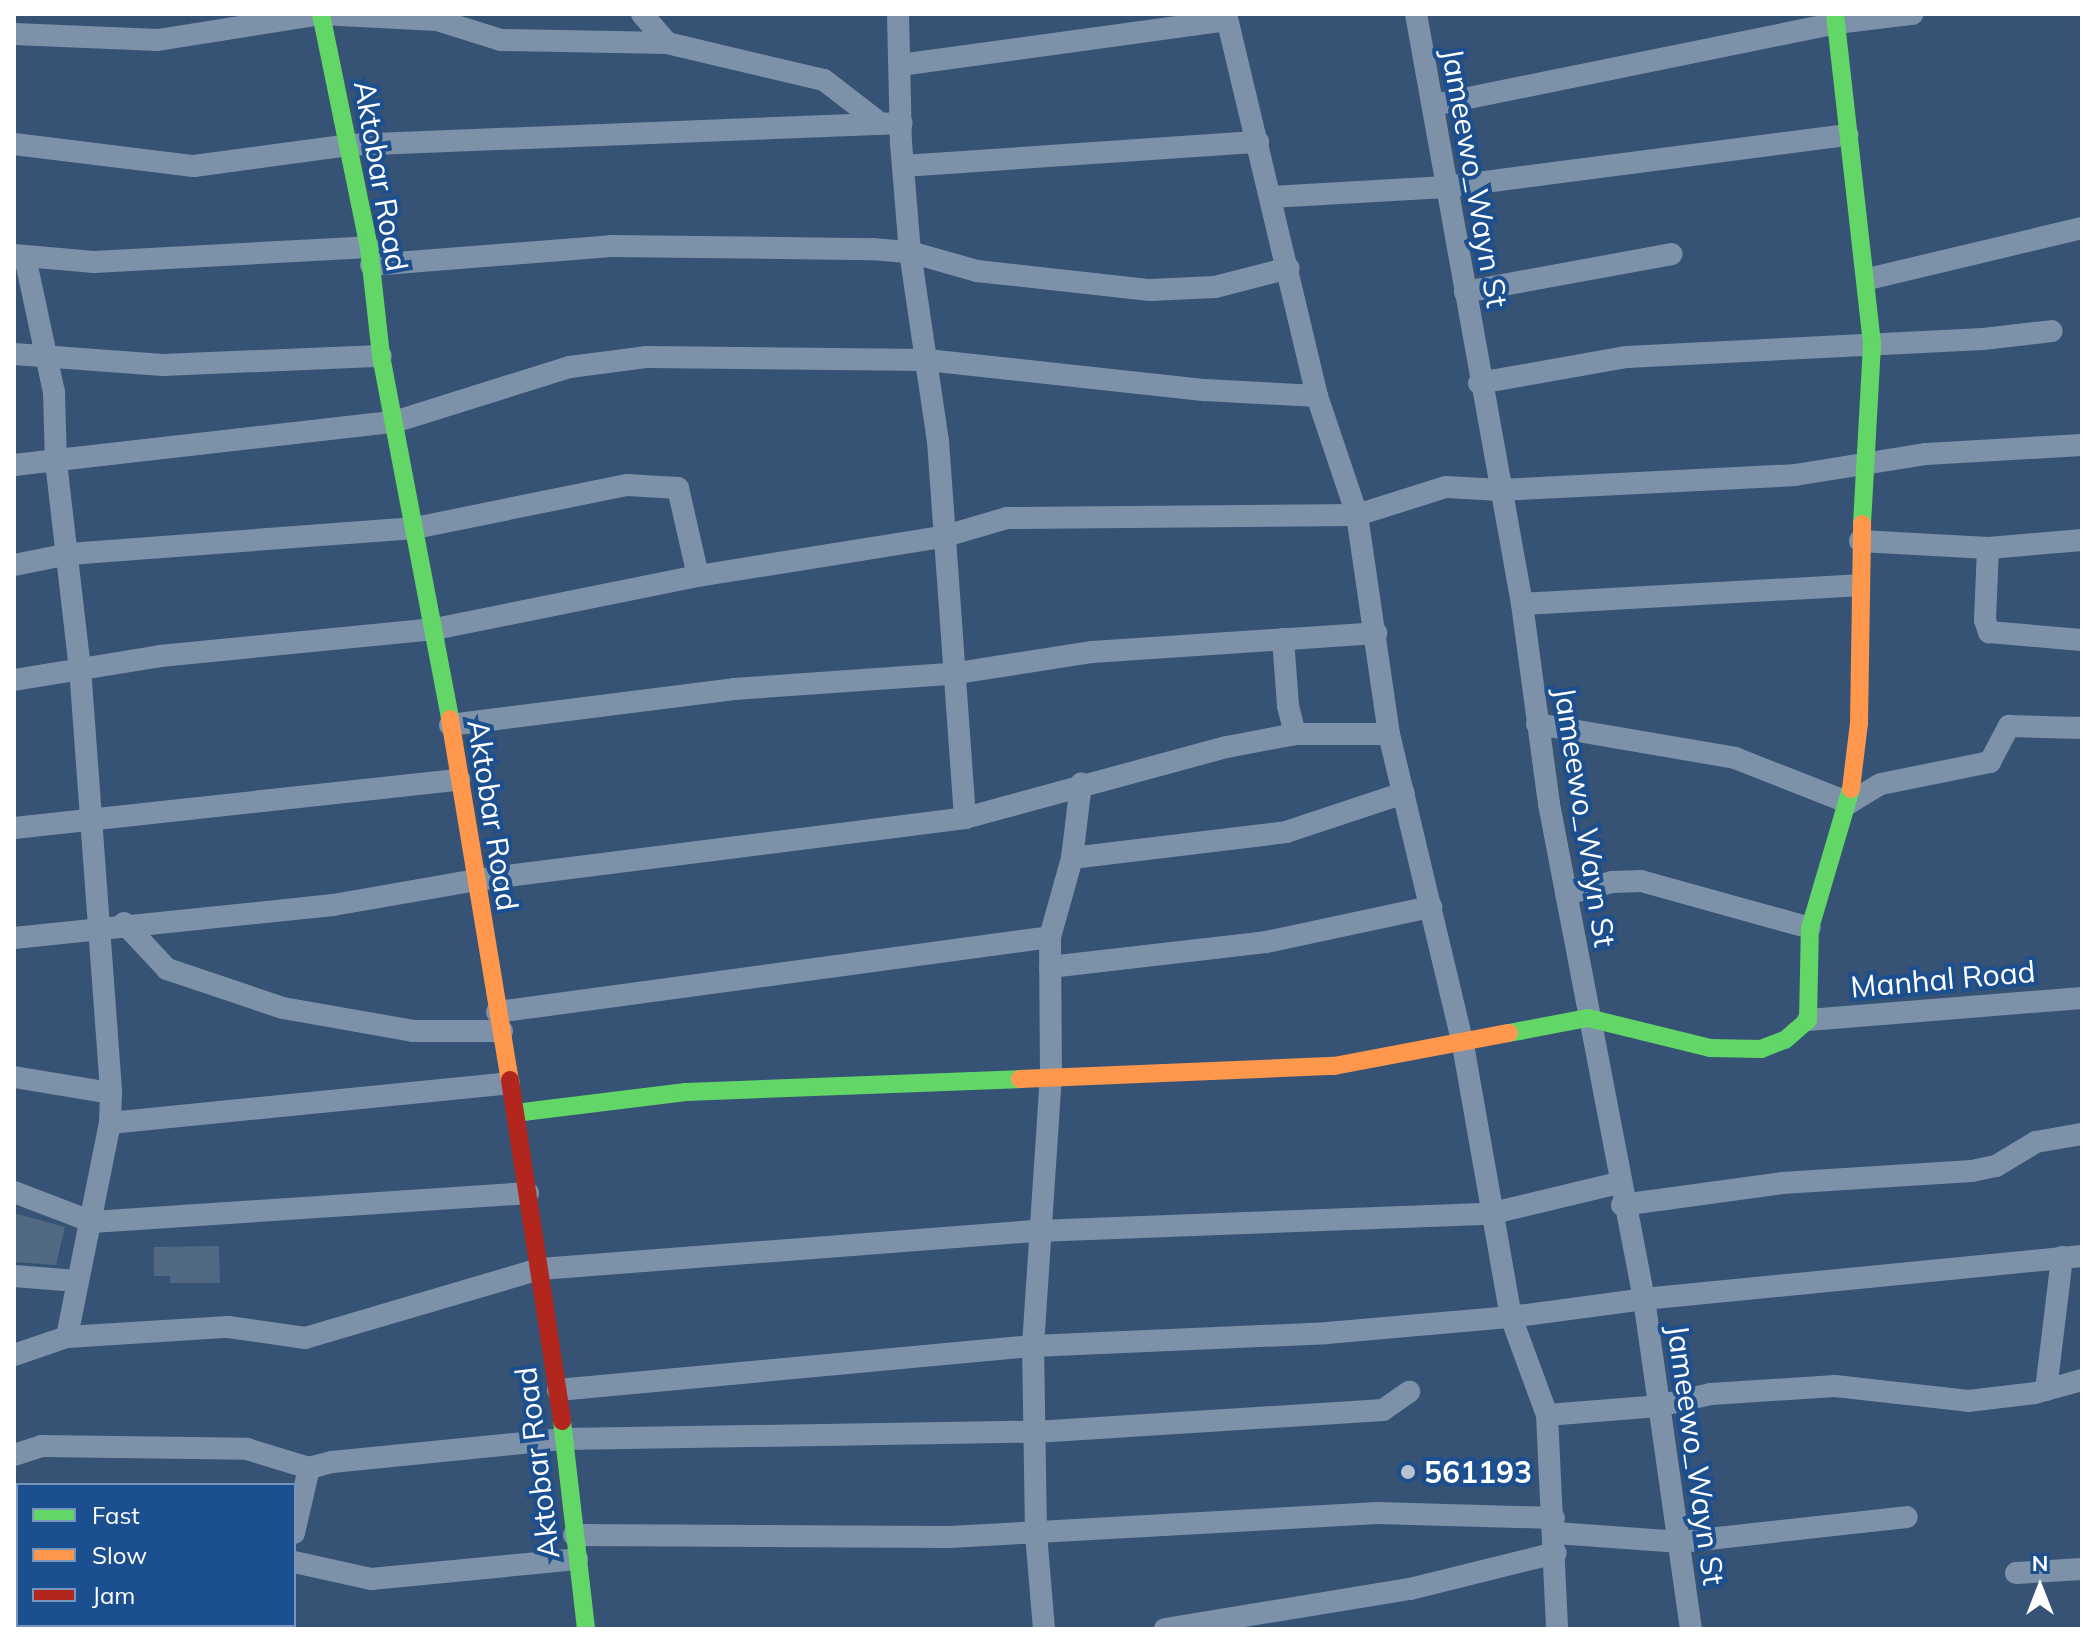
<!DOCTYPE html>
<html>
<head>
<meta charset="utf-8">
<style>
	body { margin:0 }
	#map { position:relative; width:2096px; height:1643px; overflow:hidden; background:#365274; font-family:Mulish,sans-serif }
	div>[style] { position:absolute }
	[style*='--x'] { left:calc(var(--x)*1px); top:calc(var(--y)*1px); width:calc(var(--w)*1px); rotate:calc(var(--a)*1deg) }
	.building>* { inset:0; background:#526984 }
	.street>* { height:22px; margin:-11px; padding:0 11px; transform-origin:11px; border-radius:11px; background:#7d92a8 }
	.fast>* { height:18px; margin:-9px; padding:0 9px; transform-origin:9px; border-radius:9px; background:#63d668 }
	.slow>* { height:18px; margin:-9px; padding:0 9px; transform-origin:9px; border-radius:9px; background:#ff974d }
	.jam>* { height:18px; margin:-9px; padding:0 9px; transform-origin:9px; border-radius:9px; background:#b3261e }
	.dots>* { width:22px; height:22px; translate:-50% -50%; box-sizing:border-box; border:4px solid #1b4f8f; border-radius:50% }
	span { translate:-50% -50%; white-space:nowrap; text-align:center; line-height:1.15; -webkit-text-stroke:8px #1b4f8f; paint-order:stroke }
	.street-label { font-size:30px; color:#fff }
	.poi-label { font-size:30px; color:#fff; font-weight:700 }
	.left { translate:0 -50%; text-align:left }
	.frame { position:absolute; inset:0; border:16px solid #fff; pointer-events:none }
	.legend { position:absolute; left:16px; top:1483px; width:280px; height:144px; box-sizing:border-box; background:#1b4f8f; border:2px solid #7695bc; margin:0; padding:10px 14px; list-style:none; font-size:24px; color:#fff }
	.legend li { display:flex; align-items:center; gap:16px; height:40px }
	.legend b { width:40px; border:2px solid #7695bc }
	.north { position:absolute; left:2000px; top:1547px; width:80px; height:80px; -webkit-text-stroke:6px #1b4f8f; paint-order:stroke; rotate:0deg; font-size:22px; font-weight:700; line-height:32px; text-align:center; color:#fff }
	.north::after { content:''; display:block; margin:auto; width:28px; height:36px; background:#fff; clip-path:polygon(50% 0,100% 100%,50% 72%,0 100%) }
</style>
</head>
<body>
<div id="map">
	<div class="building">
		<i style="clip-path:polygon(14px 1213px,65px 1227px,56px 1265px,14px 1262px)"></i>
		<i style="clip-path:polygon(219px 1246px,220px 1283px,170px 1283px,170px 1276px,154px 1276px,154px 1247px)"></i>
	</div>
	<div class="street">
		<i style="--x:321;--y:14;--w:116;--a:3"></i>
		<i style="--x:437;--y:20;--w:67;--a:17.4"></i>
		<i style="--x:501;--y:40;--w:166;--a:1"></i>
		<i style="--x:667;--y:43;--w:161;--a:13.3"></i>
		<i style="--x:824;--y:80;--w:72;--a:37.7"></i>
		<i style="--x:642;--y:14;--w:38;--a:49"></i>
		<i style="--x:898;--y:14;--w:129;--a:88.7"></i>
		<i style="--x:901;--y:143;--w:109;--a:85.3"></i>
		<i style="--x:910;--y:252;--w:191;--a:81.6"></i>
		<i style="--x:938;--y:441;--w:378;--a:85.9"></i>
		<i style="--x:1226;--y:14;--w:393;--a:76.6"></i>
		<i style="--x:1317;--y:396;--w:126;--a:71.4"></i>
		<i style="--x:1357;--y:515;--w:221;--a:81.7"></i>
		<i style="--x:1389;--y:734;--w:320;--a:76.6"></i>
		<i style="--x:1463;--y:1045;--w:276;--a:80"></i>
		<i style="--x:1511;--y:1317;--w:104;--a:69.8"></i>
		<i style="--x:1547;--y:1415;--w:214;--a:87.3"></i>
		<i style="--x:1416;--y:14;--w:599;--a:79.81"></i>
		<i style="--x:1522;--y:604;--w:202;--a:82.3"></i>
		<i style="--x:1549;--y:804;--w:504;--a:79.14"></i>
		<i style="--x:1644;--y:1299;--w:333;--a:81.9"></i>
		<i style="--x:14;--y:34;--w:144;--a:2.4"></i>
		<i style="--x:158;--y:40;--w:164;--a:-9.1"></i>
		<i style="--x:900;--y:65;--w:330;--a:-7.8"></i>
		<i style="--x:1434;--y:105;--w:410;--a:-11.5"></i>
		<i style="--x:1836;--y:23;--w:77;--a:-6.8"></i>
		<i style="--x:14;--y:144;--w:181;--a:7"></i>
		<i style="--x:194;--y:166;--w:156;--a:-7.7"></i>
		<i style="--x:349;--y:145;--w:553;--a:-2.28"></i>
		<i style="--x:903;--y:166;--w:356;--a:-3.9"></i>
		<i style="--x:1271;--y:197;--w:175;--a:-3.3"></i>
		<i style="--x:1446;--y:187;--w:405;--a:-7.4"></i>
		<i style="--x:14;--y:255;--w:80;--a:5"></i>
		<i style="--x:94;--y:262;--w:275;--a:-3.1"></i>
		<i style="--x:25;--y:257;--w:138;--a:77.9"></i>
		<i style="--x:54;--y:392;--w:70;--a:88.4"></i>
		<i style="--x:56;--y:462;--w:207;--a:83.4"></i>
		<i style="--x:80;--y:668;--w:426;--a:85.8"></i>
		<i style="--x:111;--y:1093;--w:30;--a:92"></i>
		<i style="--x:110;--y:1123;--w:218;--a:101.4"></i>
		<i style="--x:371;--y:265;--w:241;--a:-4.5"></i>
		<i style="--x:611;--y:246;--w:261;--a:0.7"></i>
		<i style="--x:872;--y:249;--w:38;--a:5"></i>
		<i style="--x:910;--y:252;--w:70;--a:15.8"></i>
		<i style="--x:977;--y:271;--w:174;--a:6.3"></i>
		<i style="--x:1150;--y:290;--w:65;--a:-2.6"></i>
		<i style="--x:1215;--y:287;--w:76;--a:-14.4"></i>
		<i style="--x:1868;--y:279;--w:220;--a:-13.4"></i>
		<i style="--x:1465;--y:292;--w:210;--a:-10.4"></i>
		<i style="--x:14;--y:354;--w:149;--a:4.2"></i>
		<i style="--x:163;--y:365;--w:218;--a:-2.4"></i>
		<i style="--x:1479;--y:383;--w:150;--a:-10"></i>
		<i style="--x:1627;--y:357;--w:356;--a:-2.9"></i>
		<i style="--x:1983;--y:339;--w:69;--a:-6.6"></i>
		<i style="--x:14;--y:465;--w:382;--a:-6.5"></i>
		<i style="--x:394;--y:422;--w:184;--a:-17.4"></i>
		<i style="--x:570;--y:367;--w:78;--a:-7.4"></i>
		<i style="--x:647;--y:357;--w:280;--a:0.6"></i>
		<i style="--x:927;--y:360;--w:280;--a:6.2"></i>
		<i style="--x:1205;--y:390;--w:112;--a:3.1"></i>
		<i style="--x:2082;--y:540;--w:94;--a:175.1"></i>
		<i style="--x:1988;--y:548;--w:72;--a:92.4"></i>
		<i style="--x:1985;--y:620;--w:13;--a:72"></i>
		<i style="--x:1989;--y:632;--w:93;--a:4.9"></i>
		<i style="--x:1860;--y:541;--w:128;--a:3.1"></i>
		<i style="--x:14;--y:565;--w:56;--a:-11.3"></i>
		<i style="--x:69;--y:554;--w:347;--a:-4.3"></i>
		<i style="--x:415;--y:528;--w:216;--a:-11.5"></i>
		<i style="--x:627;--y:485;--w:51;--a:3.4"></i>
		<i style="--x:678;--y:488;--w:90;--a:77.2"></i>
		<i style="--x:1522;--y:604;--w:337;--a:-3.2"></i>
		<i style="--x:1283;--y:639;--w:67;--a:85.7"></i>
		<i style="--x:1288;--y:706;--w:29;--a:76"></i>
		<i style="--x:14;--y:680;--w:148;--a:-9.3"></i>
		<i style="--x:160;--y:656;--w:276;--a:-5.6"></i>
		<i style="--x:435;--y:629;--w:268;--a:-11.4"></i>
		<i style="--x:698;--y:576;--w:247;--a:-9.1"></i>
		<i style="--x:942;--y:537;--w:68;--a:-16.3"></i>
		<i style="--x:1007;--y:518;--w:350;--a:-0.5"></i>
		<i style="--x:1357;--y:515;--w:93;--a:-17.5"></i>
		<i style="--x:1446;--y:487;--w:55;--a:3.1"></i>
		<i style="--x:1501;--y:490;--w:294;--a:-2.9"></i>
		<i style="--x:1795;--y:475;--w:133;--a:-9.1"></i>
		<i style="--x:1926;--y:454;--w:156;--a:-3.3"></i>
		<i style="--x:1537;--y:724;--w:201;--a:9.7"></i>
		<i style="--x:1735;--y:758;--w:123;--a:21.5"></i>
		<i style="--x:1849;--y:803;--w:37;--a:-31"></i>
		<i style="--x:1881;--y:784;--w:111;--a:-11.4"></i>
		<i style="--x:1990;--y:762;--w:41;--a:-62.2"></i>
		<i style="--x:2009;--y:726;--w:73;--a:1.6"></i>
		<i style="--x:450;--y:725;--w:286;--a:-7.2"></i>
		<i style="--x:734;--y:689;--w:218;--a:-4"></i>
		<i style="--x:951;--y:674;--w:143;--a:-8.9"></i>
		<i style="--x:1092;--y:652;--w:285;--a:-3.8"></i>
		<i style="--x:14;--y:828;--w:448;--a:-6.2"></i>
		<i style="--x:1072;--y:858;--w:216;--a:-6.9"></i>
		<i style="--x:1286;--y:832;--w:124;--a:-18.3"></i>
		<i style="--x:1566;--y:894;--w:48;--a:-14.6"></i>
		<i style="--x:1612;--y:882;--w:29;--a:-2"></i>
		<i style="--x:1641;--y:881;--w:175;--a:15.5"></i>
		<i style="--x:124;--y:923;--w:63;--a:46.9"></i>
		<i style="--x:167;--y:969;--w:122;--a:18.6"></i>
		<i style="--x:283;--y:1008;--w:132;--a:10"></i>
		<i style="--x:413;--y:1031;--w:89;--a:0"></i>
		<i style="--x:14;--y:938;--w:321;--a:-5.9"></i>
		<i style="--x:333;--y:905;--w:145;--a:-9.9"></i>
		<i style="--x:476;--y:880;--w:493;--a:-7.2"></i>
		<i style="--x:965;--y:818;--w:271;--a:-15.2"></i>
		<i style="--x:1227;--y:747;--w:69;--a:-10.8"></i>
		<i style="--x:1295;--y:734;--w:94;--a:0"></i>
		<i style="--x:1050;--y:967;--w:217;--a:-6.6"></i>
		<i style="--x:1266;--y:942;--w:169;--a:-12"></i>
		<i style="--x:497;--y:1012;--w:558;--a:-7.72"></i>
		<i style="--x:1808;--y:1020;--w:275;--a:-4.6"></i>
		<i style="--x:14;--y:1077;--w:98;--a:9.4"></i>
		<i style="--x:110;--y:1123;--w:401;--a:-5.7"></i>
		<i style="--x:14;--y:1192;--w:84;--a:21"></i>
		<i style="--x:92;--y:1222;--w:437;--a:-3.8"></i>
		<i style="--x:1622;--y:1205;--w:162;--a:-7.8"></i>
		<i style="--x:1782;--y:1183;--w:190;--a:-3.6"></i>
		<i style="--x:1972;--y:1171;--w:25;--a:-12"></i>
		<i style="--x:1996;--y:1166;--w:47;--a:-31"></i>
		<i style="--x:2036;--y:1142;--w:47;--a:-9.9"></i>
		<i style="--x:14;--y:1276;--w:63;--a:4.5"></i>
		<i style="--x:14;--y:1355;--w:56;--a:-18.8"></i>
		<i style="--x:67;--y:1337;--w:161;--a:-3.6"></i>
		<i style="--x:228;--y:1327;--w:78;--a:8.1"></i>
		<i style="--x:305;--y:1338;--w:245;--a:-16.4"></i>
		<i style="--x:540;--y:1269;--w:499;--a:-4.4"></i>
		<i style="--x:1038;--y:1231;--w:451;--a:-2.2"></i>
		<i style="--x:1489;--y:1214;--w:133;--a:-13.5"></i>
		<i style="--x:558;--y:1390;--w:477;--a:-5.3"></i>
		<i style="--x:1033;--y:1346;--w:294;--a:-2.5"></i>
		<i style="--x:1327;--y:1333;--w:185;--a:-5"></i>
		<i style="--x:1511;--y:1317;--w:134;--a:-7.7"></i>
		<i style="--x:1644;--y:1299;--w:440;--a:-5.6"></i>
		<i style="--x:2046;--y:1390;--w:134;--a:-83.1"></i>
		<i style="--x:1547;--y:1415;--w:111;--a:-4.6"></i>
		<i style="--x:1658;--y:1406;--w:54;--a:-12.8"></i>
		<i style="--x:1711;--y:1394;--w:124;--a:-3.7"></i>
		<i style="--x:1835;--y:1386;--w:134;--a:6.4"></i>
		<i style="--x:1968;--y:1401;--w:67;--a:-6.8"></i>
		<i style="--x:2035;--y:1393;--w:49;--a:-15.5"></i>
		<i style="--x:14;--y:1455;--w:29;--a:-18"></i>
		<i style="--x:42;--y:1446;--w:205;--a:0.8"></i>
		<i style="--x:247;--y:1449;--w:65;--a:17"></i>
		<i style="--x:294;--y:1533;--w:67;--a:-77"></i>
		<i style="--x:309;--y:1468;--w:24;--a:-15"></i>
		<i style="--x:332;--y:1462;--w:233;--a:-5.7"></i>
		<i style="--x:564;--y:1439;--w:471;--a:-0.9"></i>
		<i style="--x:1035;--y:1432;--w:349;--a:-3.6"></i>
		<i style="--x:1383;--y:1410;--w:32;--a:-35"></i>
		<i style="--x:1556;--y:1533;--w:125;--a:4.1"></i>
		<i style="--x:1681;--y:1542;--w:227;--a:-6.3"></i>
		<i style="--x:574;--y:1535;--w:375;--a:0.3"></i>
		<i style="--x:949;--y:1537;--w:429;--a:-3.2"></i>
		<i style="--x:1377;--y:1513;--w:177;--a:1.6"></i>
		<i style="--x:294;--y:1562;--w:79;--a:12.4"></i>
		<i style="--x:371;--y:1579;--w:207;--a:-5.5"></i>
		<i style="--x:2016;--y:1573;--w:66;--a:-3.5"></i>
		<i style="--x:14;--y:1606;--w:4;--a:-14"></i>
		<i style="--x:1044;--y:1629;--w:95;--a:-94.8"></i>
		<i style="--x:1036;--y:1534;--w:188;--a:-90.9"></i>
		<i style="--x:1033;--y:1346;--w:269;--a:-86.2"></i>
		<i style="--x:1051;--y:1078;--w:141;--a:-90.4"></i>
		<i style="--x:1050;--y:937;--w:82;--a:-74.4"></i>
		<i style="--x:1072;--y:858;--w:75;--a:-83.1"></i>
		<i style="--x:1165;--y:1629;--w:248;--a:-9.3"></i>
		<i style="--x:1410;--y:1589;--w:150;--a:-13.9"></i>
	</div>
	<div class="fast">
		<i style="--x:321;--y:14;--w:238;--a:78.4"></i>
		<i style="--x:369;--y:247;--w:110;--a:83.7"></i>
		<i style="--x:381;--y:356;--w:369;--a:79.2"></i>
		<i style="--x:1835;--y:14;--w:333;--a:83.6"></i>
		<i style="--x:1872;--y:345;--w:179;--a:93.2"></i>
		<i style="--x:1509;--y:1033;--w:80;--a:-10.8"></i>
		<i style="--x:1588;--y:1018;--w:126;--a:13.8"></i>
		<i style="--x:1710;--y:1048;--w:51;--a:1.1"></i>
		<i style="--x:1761;--y:1049;--w:26;--a:-21"></i>
		<i style="--x:1785;--y:1040;--w:30;--a:-41"></i>
		<i style="--x:1808;--y:1020;--w:92;--a:-88.8"></i>
		<i style="--x:1810;--y:928;--w:145;--a:-73.6"></i>
		<i style="--x:515;--y:1113;--w:172;--a:-7"></i>
		<i style="--x:686;--y:1092;--w:334;--a:-2.2"></i>
		<i style="--x:562;--y:1421;--w:209;--a:83.4"></i>
	</div>
	<div class="slow">
		<i style="--x:450;--y:719;--w:366;--a:80.6"></i>
		<i style="--x:1851;--y:789;--w:66;--a:-83.1"></i>
		<i style="--x:1859;--y:723;--w:199;--a:-89.1"></i>
		<i style="--x:1020;--y:1079;--w:314;--a:-2.4"></i>
		<i style="--x:1334;--y:1066;--w:178;--a:-10.7"></i>
	</div>
	<div class="jam">
		<i style="--x:510;--y:1080;--w:345;--a:81.3"></i>
	</div>
	<div class="dots">
		<i style="left:1408px;top:1472px;background:#b9c2ce"></i>
	</div>
	<div class="street-label">
		<span style="left:381px;top:176px;rotate:80deg">Aktobar Road</span>
		<span style="left:1475px;top:178px;rotate:80deg">Jameewo_Wayn St</span>
		<span style="left:493px;top:815px;rotate:81deg">Aktobar Road</span>
		<span style="left:1585px;top:817px;rotate:81deg">Jameewo_Wayn St</span>
		<span style="left:1943px;top:979px;rotate:-5deg">Manhal Road</span>
		<span style="left:1696px;top:1455px;rotate:82deg">Jameewo_Wayn St</span>
		<span style="left:537px;top:1463px;rotate:-97deg">Aktobar Road</span>
	</div>
	<div class="poi-label">
		<span class="left" style="left:1424px;top:1472px">561193</span>
	</div>
	<div class="frame"></div>
	<ul class="legend">
	<li><b style="height:10px;background:#63d668"></b>Fast</li>
	<li><b style="height:10px;background:#ff974d"></b>Slow</li>
	<li><b style="height:10px;background:#b3261e"></b>Jam</li>
	</ul>
	<div class="north">N</div>
</div>
</body>
</html>
